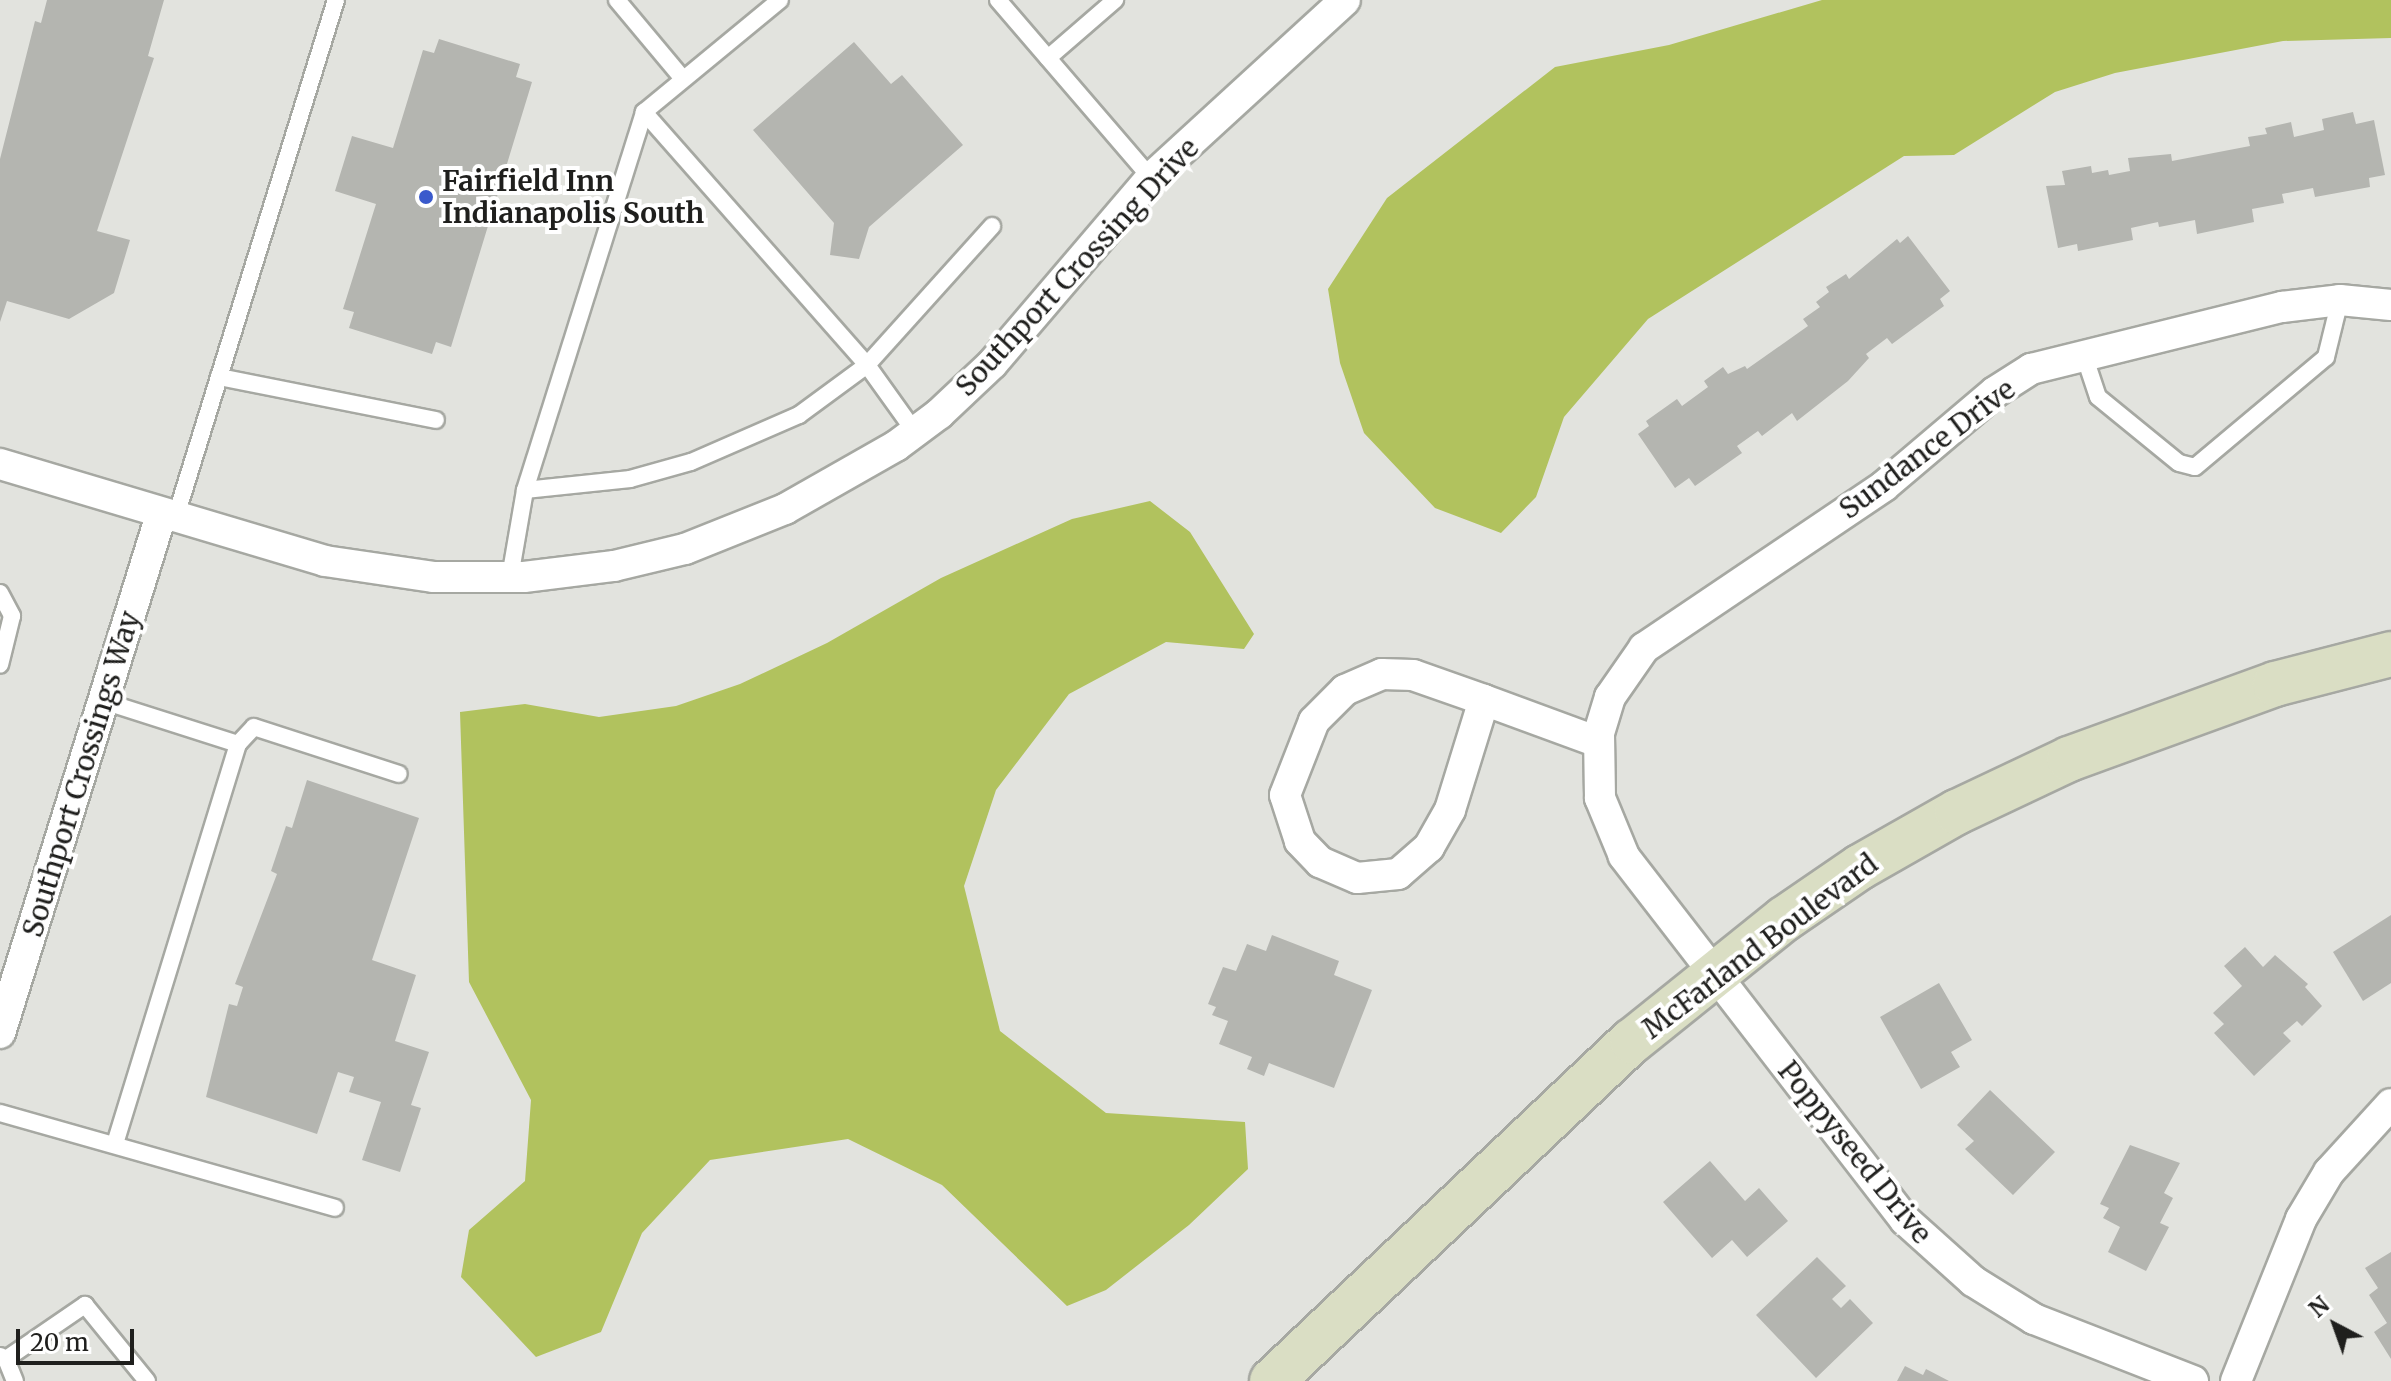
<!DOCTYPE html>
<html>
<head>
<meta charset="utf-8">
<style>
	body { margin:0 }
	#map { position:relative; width:2391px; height:1381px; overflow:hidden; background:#e2e3de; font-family:Merriweather,serif }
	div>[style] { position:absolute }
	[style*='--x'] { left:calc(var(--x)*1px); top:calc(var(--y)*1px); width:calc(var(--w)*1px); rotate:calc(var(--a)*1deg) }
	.water>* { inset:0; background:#b1c25e }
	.building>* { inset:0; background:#b4b5b0 }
	.roads { filter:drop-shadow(2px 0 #a6a8a2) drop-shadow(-2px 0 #a6a8a2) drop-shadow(0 2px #a6a8a2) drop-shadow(0 -2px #a6a8a2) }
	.lane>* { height:16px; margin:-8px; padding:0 8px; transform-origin:8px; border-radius:8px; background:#fff }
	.street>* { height:30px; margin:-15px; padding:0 15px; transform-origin:15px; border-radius:15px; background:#fff }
	.secondary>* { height:44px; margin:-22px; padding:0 22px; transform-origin:22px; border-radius:22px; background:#dadec4 }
	.dots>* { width:22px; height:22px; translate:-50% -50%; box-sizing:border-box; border:4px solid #fff; border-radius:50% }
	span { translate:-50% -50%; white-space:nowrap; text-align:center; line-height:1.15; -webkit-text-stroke:8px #fff; paint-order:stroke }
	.poi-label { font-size:28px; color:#1f1f1d; font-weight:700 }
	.left { translate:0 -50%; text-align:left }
	.street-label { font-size:28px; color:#1f1f1d }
	.north { position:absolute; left:2295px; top:1285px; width:80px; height:80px; -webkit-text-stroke:6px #fff; paint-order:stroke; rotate:319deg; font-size:22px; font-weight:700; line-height:32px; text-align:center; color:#1f1f1d }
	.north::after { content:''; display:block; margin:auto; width:28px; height:36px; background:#1f1f1d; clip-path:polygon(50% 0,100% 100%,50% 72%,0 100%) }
	.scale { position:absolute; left:16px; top:1329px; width:118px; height:36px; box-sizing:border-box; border:4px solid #1f1f1d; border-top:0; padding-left:10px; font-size:24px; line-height:28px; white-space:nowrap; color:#1f1f1d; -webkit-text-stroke:6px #fff; paint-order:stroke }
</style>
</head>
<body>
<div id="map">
	<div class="water">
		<i style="clip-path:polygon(1822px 0,2391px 0,2391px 38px,2283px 41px,2115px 73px,2055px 92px,1954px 155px,1904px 156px,1648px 319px,1564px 417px,1536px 497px,1501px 533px,1435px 508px,1364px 433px,1340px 363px,1328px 289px,1387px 198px,1555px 67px,1669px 45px)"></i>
		<i style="clip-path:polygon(1150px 501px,1190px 532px,1254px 634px,1244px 649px,1166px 642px,1069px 694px,996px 790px,964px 886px,1000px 1031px,1106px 1113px,1245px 1122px,1248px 1169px,1189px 1225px,1106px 1290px,1067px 1306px,942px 1185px,848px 1139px,710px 1160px,642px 1233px,601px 1332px,536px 1357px,461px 1277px,469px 1230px,525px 1181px,531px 1100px,469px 982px,460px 712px,525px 704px,599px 717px,676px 706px,740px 684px,827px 643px,941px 578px,1072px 519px)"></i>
	</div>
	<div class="building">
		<i style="clip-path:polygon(47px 0,164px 0,148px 56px,154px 58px,97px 231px,130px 240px,114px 293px,69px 319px,7px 301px,0 322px,0 159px,35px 21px,41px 23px)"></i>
		<i style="clip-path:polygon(439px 39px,520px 64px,516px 77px,532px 82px,451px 347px,436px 342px,432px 354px,349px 328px,354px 312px,343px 309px,376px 204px,335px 191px,352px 136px,393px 148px,423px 50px,434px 53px)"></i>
		<i style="clip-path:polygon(854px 42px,891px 84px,902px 75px,963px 145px,869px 227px,859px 259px,830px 255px,834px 223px,753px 130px)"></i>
		<i style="clip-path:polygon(2353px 112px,2356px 124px,2374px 120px,2385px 175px,2369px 178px,2370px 187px,2315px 197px,2313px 188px,2282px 194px,2284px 203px,2252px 209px,2254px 222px,2197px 234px,2195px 220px,2159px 227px,2158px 222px,2131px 228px,2133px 240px,2078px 251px,2077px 244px,2058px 248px,2046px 186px,2065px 185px,2062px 171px,2091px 166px,2092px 173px,2108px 170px,2109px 175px,2130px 171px,2128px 158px,2171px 154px,2172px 161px,2250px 146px,2248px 137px,2267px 134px,2265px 128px,2291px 122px,2294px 137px,2324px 130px,2322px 119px)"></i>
		<i style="clip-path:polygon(1908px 236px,1950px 291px,1940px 299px,1944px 306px,1892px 344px,1887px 338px,1866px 354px,1869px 358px,1848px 381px,1797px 421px,1792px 413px,1762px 436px,1758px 431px,1737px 446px,1742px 453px,1695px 486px,1689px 478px,1675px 488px,1638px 434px,1649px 426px,1646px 421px,1677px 399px,1682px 406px,1708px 387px,1704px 381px,1723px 367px,1728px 374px,1745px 366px,1747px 369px,1808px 326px,1803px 319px,1820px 307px,1816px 302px,1829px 292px,1826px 287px,1846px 274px,1849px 279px,1897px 239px,1900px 243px)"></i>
		<i style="clip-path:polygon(307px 780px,419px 818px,372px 960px,416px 975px,395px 1041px,429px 1052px,411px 1105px,421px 1108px,400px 1172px,362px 1160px,381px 1102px,349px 1092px,354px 1077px,338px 1072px,317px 1134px,206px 1097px,229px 1004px,237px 1006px,243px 987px,235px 984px,277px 874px,271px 871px,286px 826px,292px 828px)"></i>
		<i style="clip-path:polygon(2391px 915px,2391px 983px,2363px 1001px,2333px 952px)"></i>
		<i style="clip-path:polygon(1272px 935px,1339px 961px,1334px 975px,1372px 990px,1334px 1088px,1269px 1063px,1264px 1076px,1247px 1069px,1252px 1057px,1219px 1044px,1228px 1021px,1212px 1015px,1216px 1007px,1208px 1004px,1223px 967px,1236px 971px,1247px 944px,1266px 951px)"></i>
		<i style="clip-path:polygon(2245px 947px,2263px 967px,2275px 955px,2308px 984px,2305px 987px,2322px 1006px,2302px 1026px,2297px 1021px,2283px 1033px,2291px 1041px,2254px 1076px,2214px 1033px,2224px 1024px,2213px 1013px,2242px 986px,2224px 966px)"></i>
		<i style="clip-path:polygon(1939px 983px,1972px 1040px,1951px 1052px,1960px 1067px,1921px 1089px,1880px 1017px)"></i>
		<i style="clip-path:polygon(1990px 1090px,2055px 1152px,2013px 1195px,1965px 1149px,1974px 1141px,1957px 1125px)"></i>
		<i style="clip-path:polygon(2130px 1145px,2180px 1163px,2164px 1193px,2173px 1198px,2160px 1223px,2169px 1227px,2146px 1271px,2108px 1252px,2120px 1227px,2103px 1218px,2109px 1208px,2100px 1204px)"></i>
		<i style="clip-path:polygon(1710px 1161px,1745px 1201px,1759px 1188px,1788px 1221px,1747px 1257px,1732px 1240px,1712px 1258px,1663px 1202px)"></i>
		<i style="clip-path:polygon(2391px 1252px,2391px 1359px,2374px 1332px,2387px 1323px,2369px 1295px,2378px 1288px,2365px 1268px)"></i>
		<i style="clip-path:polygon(1817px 1257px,1846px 1286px,1832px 1299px,1841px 1308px,1850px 1299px,1873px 1323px,1816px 1378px,1756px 1315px)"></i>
		<i style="clip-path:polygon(1905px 1366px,1923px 1375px,1926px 1369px,1949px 1381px,1897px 1381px)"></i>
	</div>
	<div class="roads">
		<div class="lane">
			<i style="--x:617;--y:0;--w:103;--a:50.1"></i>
			<i style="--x:998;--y:0;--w:235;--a:49.3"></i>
			<i style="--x:1048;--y:58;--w:89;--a:-40.9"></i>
			<i style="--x:644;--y:112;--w:337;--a:48.6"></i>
			<i style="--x:867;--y:365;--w:187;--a:-48"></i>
			<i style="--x:2084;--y:355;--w:44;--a:71.6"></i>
			<i style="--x:2098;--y:397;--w:104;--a:39.2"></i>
			<i style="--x:2179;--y:463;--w:16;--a:14"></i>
			<i style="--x:2195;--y:467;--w:171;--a:-40"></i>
			<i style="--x:2326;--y:357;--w:59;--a:-76.2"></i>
			<i style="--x:219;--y:377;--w:221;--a:11.2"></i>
			<i style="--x:525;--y:490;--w:396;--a:-72.5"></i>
			<i style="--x:644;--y:112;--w:176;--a:-39.5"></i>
			<i style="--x:175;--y:519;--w:543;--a:-72.77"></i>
			<i style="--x:510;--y:577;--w:88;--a:-80.2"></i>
			<i style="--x:525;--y:490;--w:106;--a:-6"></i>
			<i style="--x:630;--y:479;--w:63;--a:-15.6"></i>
			<i style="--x:691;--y:462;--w:118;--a:-23.5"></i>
			<i style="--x:799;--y:415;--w:84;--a:-36.3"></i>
			<i style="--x:867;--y:365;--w:82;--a:54.4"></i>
			<i style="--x:0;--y:593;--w:26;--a:62"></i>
			<i style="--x:12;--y:616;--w:50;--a:103.8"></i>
			<i style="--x:103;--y:701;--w:142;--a:17.7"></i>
			<i style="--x:238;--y:744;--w:419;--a:107.1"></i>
			<i style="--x:238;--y:744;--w:23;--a:-47"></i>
			<i style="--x:254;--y:727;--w:152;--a:18"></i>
			<i style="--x:0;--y:1113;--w:348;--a:15.8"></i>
			<i style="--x:0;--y:1356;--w:7;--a:27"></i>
			<i style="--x:6;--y:1359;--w:96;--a:-34.4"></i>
			<i style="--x:85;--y:1305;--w:98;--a:50.8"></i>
			<i style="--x:6;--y:1359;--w:24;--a:68"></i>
		</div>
		<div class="street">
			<i style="--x:0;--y:464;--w:339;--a:16.6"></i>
			<i style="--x:325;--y:561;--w:109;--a:8.4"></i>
			<i style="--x:433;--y:577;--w:91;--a:0"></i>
			<i style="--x:524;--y:577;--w:91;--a:-7"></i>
			<i style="--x:614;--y:566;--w:73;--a:-13.5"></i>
			<i style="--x:685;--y:549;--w:108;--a:-21.8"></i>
			<i style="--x:785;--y:509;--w:128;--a:-29.6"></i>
			<i style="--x:896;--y:446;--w:54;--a:-36.7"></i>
			<i style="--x:939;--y:414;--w:73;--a:-43.3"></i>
			<i style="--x:992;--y:364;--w:245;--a:-49.5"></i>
			<i style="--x:1151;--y:178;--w:263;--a:-42.5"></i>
			<i style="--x:1382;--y:674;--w:31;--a:2"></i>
			<i style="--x:1413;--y:675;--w:75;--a:19.4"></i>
			<i style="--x:1484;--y:700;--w:115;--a:107.2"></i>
			<i style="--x:1450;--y:810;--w:43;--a:119.6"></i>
			<i style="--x:1429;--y:847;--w:41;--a:138.9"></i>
			<i style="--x:1398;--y:874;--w:41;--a:174.4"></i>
			<i style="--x:1357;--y:878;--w:40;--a:-156.6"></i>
			<i style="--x:1320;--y:862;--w:29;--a:-134"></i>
			<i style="--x:1300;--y:841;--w:48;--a:-108.1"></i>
			<i style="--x:1285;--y:795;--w:79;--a:-68.6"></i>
			<i style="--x:1314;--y:721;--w:44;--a:-45"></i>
			<i style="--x:1345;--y:690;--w:40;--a:-23.4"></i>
			<i style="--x:1484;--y:700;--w:121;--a:20.2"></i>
			<i style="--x:0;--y:1033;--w:542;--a:-72.73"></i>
			<i style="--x:2193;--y:1381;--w:171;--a:-158.7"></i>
			<i style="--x:2034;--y:1319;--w:72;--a:-148.1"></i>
			<i style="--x:1973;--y:1281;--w:91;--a:-138.1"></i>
			<i style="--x:1905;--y:1220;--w:460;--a:-127.7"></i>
			<i style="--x:1624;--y:856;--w:63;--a:-112.5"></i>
			<i style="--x:1600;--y:798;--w:65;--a:-90.9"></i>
			<i style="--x:1599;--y:733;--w:38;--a:-73"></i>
			<i style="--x:1610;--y:697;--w:60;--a:-55.2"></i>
			<i style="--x:1644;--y:648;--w:290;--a:-34"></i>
			<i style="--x:1884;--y:486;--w:145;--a:-40.3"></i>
			<i style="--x:1995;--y:392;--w:43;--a:-32.6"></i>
			<i style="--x:2031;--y:369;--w:259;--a:-13.9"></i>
			<i style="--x:2282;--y:307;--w:58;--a:-6.9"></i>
			<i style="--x:2340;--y:300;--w:51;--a:5.6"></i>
			<i style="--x:2236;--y:1381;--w:175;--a:-68.1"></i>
			<i style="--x:2301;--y:1219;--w:55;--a:-59.2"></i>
			<i style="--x:2329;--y:1172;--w:92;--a:-47.6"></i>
		</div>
		<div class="secondary">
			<i style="--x:1272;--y:1381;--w:495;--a:-43.4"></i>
			<i style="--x:1632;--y:1041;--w:195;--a:-38.8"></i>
			<i style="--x:1784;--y:919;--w:92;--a:-34.4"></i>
			<i style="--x:1860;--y:867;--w:112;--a:-29.6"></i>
			<i style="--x:1957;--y:812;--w:124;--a:-25.3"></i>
			<i style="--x:2069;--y:759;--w:219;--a:-20"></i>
			<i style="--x:2275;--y:684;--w:120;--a:-14.5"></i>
		</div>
	</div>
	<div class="dots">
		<i style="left:426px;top:197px;background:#3a5acc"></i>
	</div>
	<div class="poi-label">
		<span class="left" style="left:442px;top:197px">Fairfield Inn<br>Indianapolis South</span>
	</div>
	<div class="street-label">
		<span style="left:1077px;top:267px;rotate:-47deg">Southport Crossing Drive</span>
		<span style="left:1927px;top:449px;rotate:-37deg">Sundance Drive</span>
		<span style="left:81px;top:774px;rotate:-73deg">Southport Crossings Way</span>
		<span style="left:1760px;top:946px;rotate:-37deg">McFarland Boulevard</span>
		<span style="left:1855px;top:1152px;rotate:51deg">Poppyseed Drive</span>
	</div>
	<div class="north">N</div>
	<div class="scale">20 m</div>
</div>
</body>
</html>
